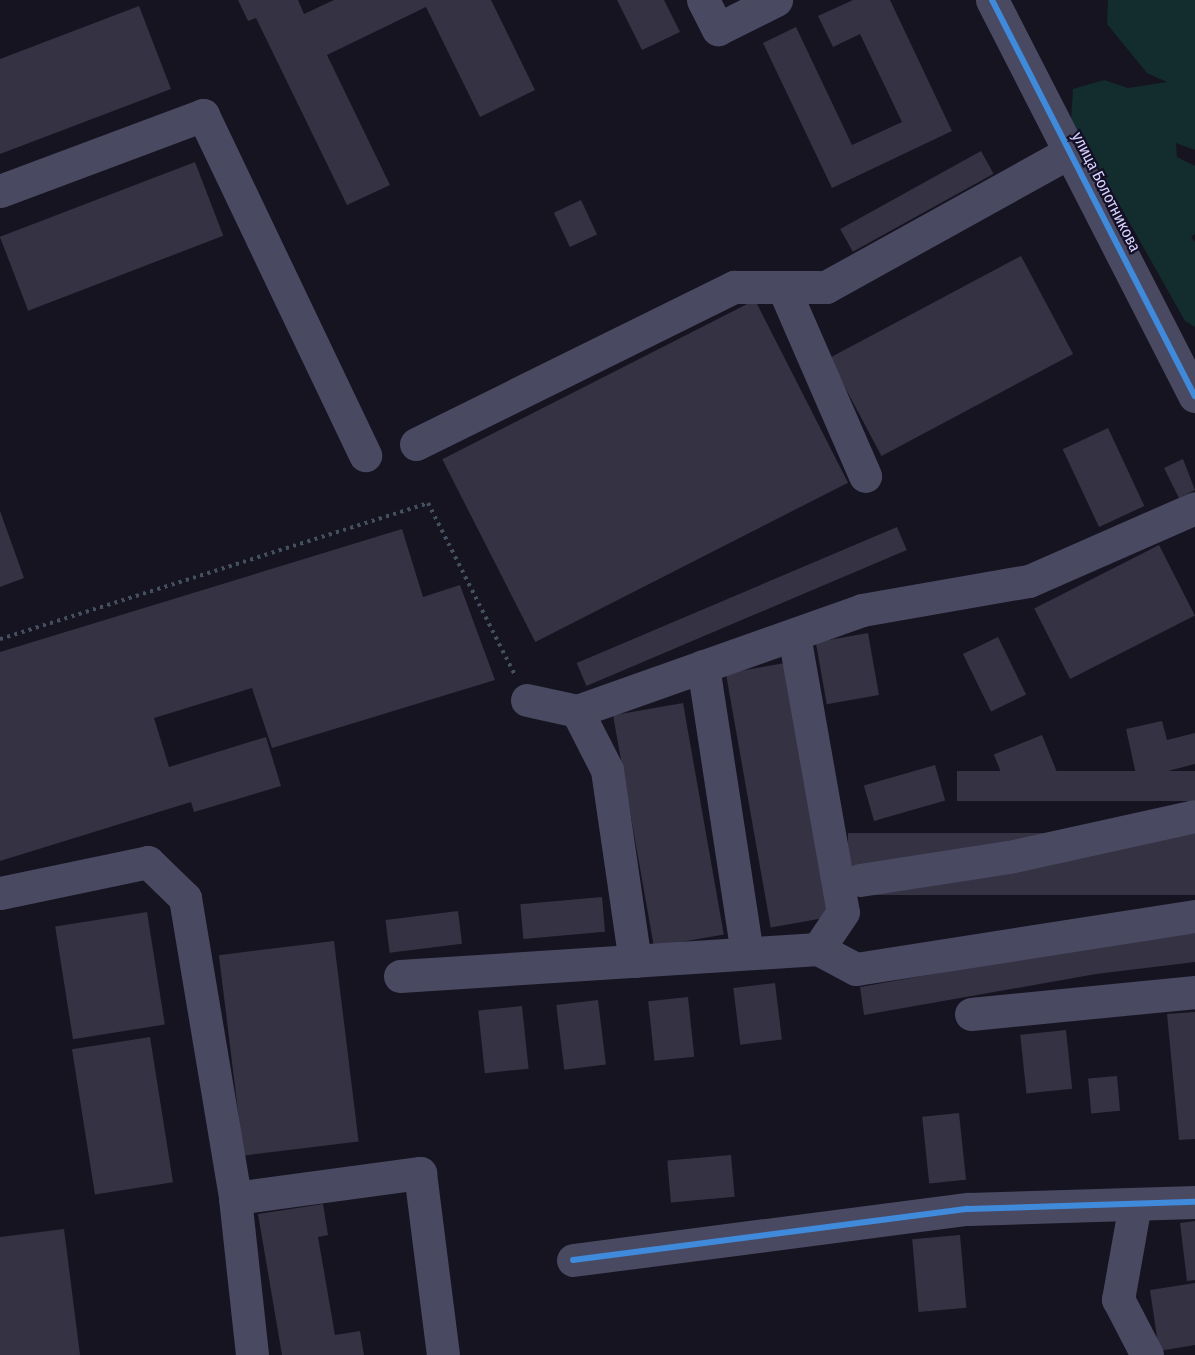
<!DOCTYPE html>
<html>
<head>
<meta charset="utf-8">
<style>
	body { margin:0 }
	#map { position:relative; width:1195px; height:1355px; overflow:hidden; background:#161421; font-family:"Fira Sans Condensed",sans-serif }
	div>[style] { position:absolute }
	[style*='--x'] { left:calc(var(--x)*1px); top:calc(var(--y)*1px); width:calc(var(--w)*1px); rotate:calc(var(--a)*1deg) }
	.green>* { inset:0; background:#132c2d }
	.building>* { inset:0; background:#343243; transform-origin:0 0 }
	.path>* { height:4px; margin-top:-2px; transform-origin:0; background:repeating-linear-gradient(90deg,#44505f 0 3px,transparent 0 7.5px) }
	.minor>* { height:33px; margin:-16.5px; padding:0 16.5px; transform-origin:16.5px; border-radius:16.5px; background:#4a4962 }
	.cycleway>* { height:6px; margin:-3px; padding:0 3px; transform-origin:3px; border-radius:3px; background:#408adc }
	span { translate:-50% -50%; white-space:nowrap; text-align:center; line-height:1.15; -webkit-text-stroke:4.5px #130f26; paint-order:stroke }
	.street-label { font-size:16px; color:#d9d4ff }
</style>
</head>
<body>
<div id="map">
	<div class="green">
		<i style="clip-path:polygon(1108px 0,1195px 0,1195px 150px,1176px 143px,1177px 157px,1195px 166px,1195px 234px,1191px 237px,1195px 242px,1195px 327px,1185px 321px,1071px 119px,1073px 89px,1104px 80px,1128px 88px,1167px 82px,1147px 73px,1107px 24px)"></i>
	</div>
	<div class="building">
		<i style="clip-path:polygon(238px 0,298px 0,304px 14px,334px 0,491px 0,535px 90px,480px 117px,426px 7px,327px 55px,390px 185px,347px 205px,256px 18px,248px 21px)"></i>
		<i style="clip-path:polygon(617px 0,664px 0,680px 32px,642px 50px)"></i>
		<i style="clip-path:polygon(853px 0,890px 0,952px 131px,832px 188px,763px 43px,796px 27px,852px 145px,902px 122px,860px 34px,833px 47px,818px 16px)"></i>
		<i style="clip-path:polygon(139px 6px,171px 89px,0 154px,0 59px)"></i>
		<i style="left:981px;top:151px;width:26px;height:161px;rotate:61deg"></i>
		<i style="left:195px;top:162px;width:79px;height:209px;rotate:69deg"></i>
		<i style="left:581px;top:200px;width:38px;height:30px;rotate:65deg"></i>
		<i style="left:1021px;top:256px;width:111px;height:217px;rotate:62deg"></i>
		<i style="left:755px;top:300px;width:205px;height:351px;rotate:63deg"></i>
		<i style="left:1108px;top:428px;width:86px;height:50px;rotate:65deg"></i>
		<i style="clip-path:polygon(1183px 459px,1195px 490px,1179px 498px,1164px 468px)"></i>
		<i style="clip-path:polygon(0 511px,24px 578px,0 587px)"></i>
		<i style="left:897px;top:527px;width:25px;height:348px;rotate:67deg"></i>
		<i style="clip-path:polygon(402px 529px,423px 597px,460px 585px,495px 680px,272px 748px,252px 688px,154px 718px,169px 767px,266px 737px,281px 786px,194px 812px,191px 802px,0 861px,0 652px)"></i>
		<i style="left:1159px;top:545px;width:79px;height:140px;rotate:63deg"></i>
		<i style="left:868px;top:633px;width:63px;height:53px;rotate:80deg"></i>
		<i style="left:998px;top:637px;width:64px;height:39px;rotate:64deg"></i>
		<i style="left:785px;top:663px;width:258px;height:60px;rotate:80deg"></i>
		<i style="left:683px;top:703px;width:235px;height:71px;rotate:80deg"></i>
		<i style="clip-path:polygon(1162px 721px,1167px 740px,1195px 733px,1195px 764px,1137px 779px,1126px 729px)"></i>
		<i style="left:1042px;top:735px;width:42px;height:52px;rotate:68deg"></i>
		<i style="left:935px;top:765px;width:37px;height:74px;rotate:74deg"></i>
		<i style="left:1195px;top:771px;width:30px;height:238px;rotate:90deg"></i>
		<i style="left:1195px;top:833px;width:62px;height:347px;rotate:90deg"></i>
		<i style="left:602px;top:897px;width:35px;height:82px;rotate:85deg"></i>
		<i style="left:458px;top:911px;width:33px;height:73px;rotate:83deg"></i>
		<i style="left:147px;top:912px;width:114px;height:93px;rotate:81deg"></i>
		<i style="clip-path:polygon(1195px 933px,1195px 962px,1096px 974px,864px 1015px,860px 987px,1091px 946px)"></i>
		<i style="left:334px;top:941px;width:202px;height:116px;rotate:83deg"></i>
		<i style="left:775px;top:983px;width:57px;height:42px;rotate:83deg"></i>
		<i style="left:688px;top:997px;width:60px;height:40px;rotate:84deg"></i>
		<i style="left:598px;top:1000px;width:65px;height:42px;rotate:83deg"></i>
		<i style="left:522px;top:1006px;width:63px;height:44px;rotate:84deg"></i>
		<i style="clip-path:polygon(1195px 1012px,1195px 1139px,1179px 1140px,1167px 1014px)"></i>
		<i style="left:1066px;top:1030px;width:59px;height:46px;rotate:84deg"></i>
		<i style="left:150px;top:1037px;width:147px;height:79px;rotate:81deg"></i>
		<i style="left:1117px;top:1076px;width:35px;height:29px;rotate:85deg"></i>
		<i style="left:959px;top:1113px;width:67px;height:37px;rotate:84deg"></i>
		<i style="left:731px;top:1155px;width:42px;height:64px;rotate:85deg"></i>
		<i style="clip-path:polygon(323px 1204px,328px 1235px,318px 1237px,335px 1335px,360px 1331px,364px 1355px,282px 1355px,258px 1214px)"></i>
		<i style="clip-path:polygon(1195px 1221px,1195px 1280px,1187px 1281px,1180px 1223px)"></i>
		<i style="clip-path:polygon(64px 1229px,80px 1355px,0 1355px,0 1237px)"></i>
		<i style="left:960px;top:1235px;width:73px;height:48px;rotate:85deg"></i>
		<i style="clip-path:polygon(1195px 1283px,1195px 1345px,1159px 1351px,1150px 1290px)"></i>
	</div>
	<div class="path">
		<i style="--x:0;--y:639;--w:449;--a:-17.6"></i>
		<i style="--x:428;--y:503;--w:193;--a:63.2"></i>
	</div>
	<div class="minor">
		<i style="--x:703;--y:0;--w:33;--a:63"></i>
		<i style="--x:718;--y:29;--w:65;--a:-26.6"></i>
		<i style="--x:992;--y:0;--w:445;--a:62.9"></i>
		<i style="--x:0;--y:191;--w:217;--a:-20.5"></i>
		<i style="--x:203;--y:115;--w:377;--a:64.5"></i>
		<i style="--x:783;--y:287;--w:206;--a:66.5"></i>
		<i style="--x:416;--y:444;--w:355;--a:-26.3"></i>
		<i style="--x:734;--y:287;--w:92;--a:0"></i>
		<i style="--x:826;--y:287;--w:279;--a:-29"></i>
		<i style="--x:794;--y:635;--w:281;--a:80"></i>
		<i style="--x:843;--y:912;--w:45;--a:124"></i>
		<i style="--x:703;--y:666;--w:290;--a:81.3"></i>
		<i style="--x:527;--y:700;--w:51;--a:12.4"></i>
		<i style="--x:577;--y:711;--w:302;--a:-19.5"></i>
		<i style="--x:862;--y:610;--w:169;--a:-9.9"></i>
		<i style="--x:1029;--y:581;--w:181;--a:-23.7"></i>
		<i style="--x:577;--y:711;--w:66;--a:63"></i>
		<i style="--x:607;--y:770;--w:193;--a:81.7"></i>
		<i style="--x:860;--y:880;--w:151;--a:-8.8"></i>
		<i style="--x:1009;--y:857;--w:190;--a:-12.4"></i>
		<i style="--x:0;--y:893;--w:151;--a:-11.8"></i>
		<i style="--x:148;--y:862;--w:52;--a:44.2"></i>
		<i style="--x:185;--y:898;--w:304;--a:80.5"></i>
		<i style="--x:235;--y:1198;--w:187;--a:-7.7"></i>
		<i style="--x:420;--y:1173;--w:183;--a:82.8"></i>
		<i style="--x:400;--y:976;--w:419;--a:-3.7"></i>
		<i style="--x:818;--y:949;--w:43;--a:27.8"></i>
		<i style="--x:856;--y:969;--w:343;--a:-8.9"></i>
		<i style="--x:971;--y:1014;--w:225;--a:-5.6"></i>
		<i style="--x:235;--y:1198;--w:158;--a:83.8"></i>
		<i style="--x:1135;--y:1204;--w:97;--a:100.1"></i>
		<i style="--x:1118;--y:1299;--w:63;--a:62.6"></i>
		<i style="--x:573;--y:1260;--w:398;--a:-7.4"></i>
		<i style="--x:968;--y:1209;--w:227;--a:-1.8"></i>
	</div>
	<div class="cycleway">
		<i style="--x:992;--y:0;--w:445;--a:62.9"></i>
		<i style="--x:573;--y:1260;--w:398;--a:-7.4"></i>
		<i style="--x:968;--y:1209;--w:227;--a:-1.8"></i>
	</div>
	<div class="street-label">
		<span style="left:1106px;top:192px;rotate:63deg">улица Болотникова</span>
	</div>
</div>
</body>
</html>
